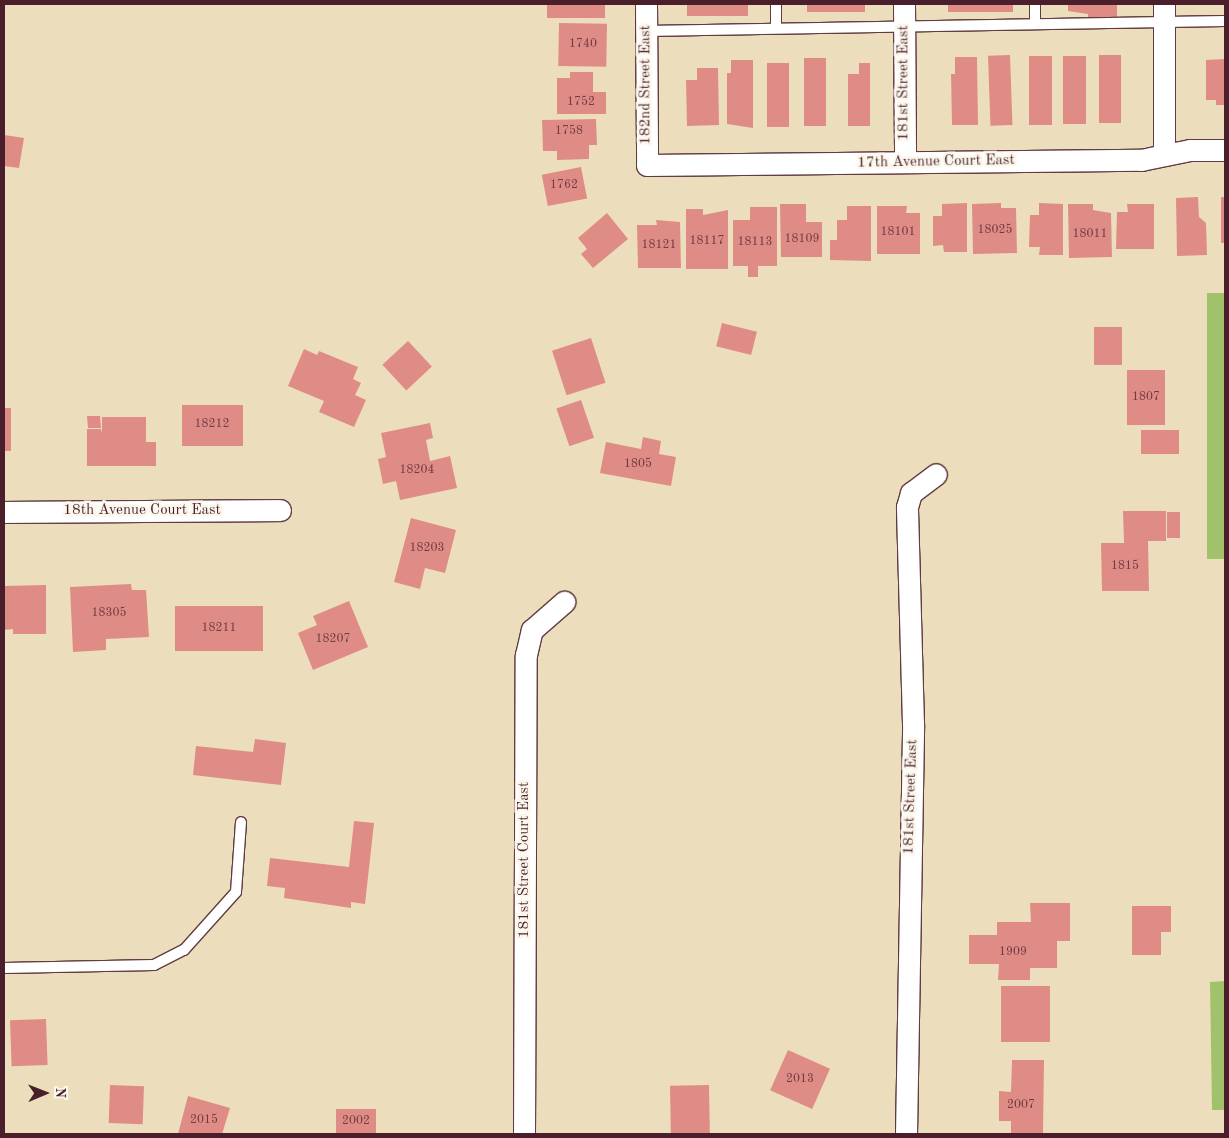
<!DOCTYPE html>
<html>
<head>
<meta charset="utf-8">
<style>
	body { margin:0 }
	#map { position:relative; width:1229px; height:1138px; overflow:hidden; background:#ecdebc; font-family:"Old Standard TT",serif }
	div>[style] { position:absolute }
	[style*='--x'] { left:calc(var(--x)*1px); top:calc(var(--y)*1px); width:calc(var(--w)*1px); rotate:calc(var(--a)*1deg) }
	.green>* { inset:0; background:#a1c26a; transform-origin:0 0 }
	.building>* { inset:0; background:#df8c86; transform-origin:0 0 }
	.roads { filter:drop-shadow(1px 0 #623c41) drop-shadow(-1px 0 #623c41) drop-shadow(0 1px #623c41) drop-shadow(0 -1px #623c41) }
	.service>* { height:10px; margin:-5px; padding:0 5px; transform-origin:5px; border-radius:5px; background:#fff }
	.minor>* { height:21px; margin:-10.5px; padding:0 10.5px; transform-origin:10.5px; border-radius:10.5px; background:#fff }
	span { translate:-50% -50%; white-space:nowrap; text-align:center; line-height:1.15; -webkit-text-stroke:5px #fbf7ec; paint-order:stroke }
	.number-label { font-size:12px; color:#6f3a42 }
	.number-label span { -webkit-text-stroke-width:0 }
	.street-label { font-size:15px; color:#4a1f2b }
	.frame { position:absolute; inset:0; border:5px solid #4a1f2b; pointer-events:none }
	.north { position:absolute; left:20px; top:1068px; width:50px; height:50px; -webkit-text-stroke:4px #fbf7ec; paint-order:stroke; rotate:89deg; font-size:14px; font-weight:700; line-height:20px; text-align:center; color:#4a1f2b }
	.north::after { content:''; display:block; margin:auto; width:18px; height:22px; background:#4a1f2b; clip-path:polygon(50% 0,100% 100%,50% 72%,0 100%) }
</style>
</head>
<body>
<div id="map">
	<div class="green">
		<i style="left:1207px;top:293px;width:18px;height:266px"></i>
		<i style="clip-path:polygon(1225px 981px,1225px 1110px,1212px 1110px,1210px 982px)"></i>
	</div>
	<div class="building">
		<i style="left:547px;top:4px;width:58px;height:14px"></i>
		<i style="left:687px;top:4px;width:61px;height:12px"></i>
		<i style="left:807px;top:4px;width:58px;height:8px"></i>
		<i style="left:948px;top:4px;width:65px;height:8px"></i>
		<i style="clip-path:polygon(1068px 4px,1117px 4px,1117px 17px,1088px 18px,1088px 14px,1068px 11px)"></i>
		<i style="left:559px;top:23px;width:48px;height:43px;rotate:1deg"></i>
		<i style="left:1010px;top:55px;width:70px;height:22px;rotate:88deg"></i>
		<i style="left:1099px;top:55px;width:22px;height:68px"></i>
		<i style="left:1029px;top:56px;width:23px;height:69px"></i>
		<i style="left:1063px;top:56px;width:23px;height:68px"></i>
		<i style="clip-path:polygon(955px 57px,977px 57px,978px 125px,952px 125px,951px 74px,955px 74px)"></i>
		<i style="left:804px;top:58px;width:22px;height:68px"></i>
		<i style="clip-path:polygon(1225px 59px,1225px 105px,1216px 105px,1216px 100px,1206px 100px,1206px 60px)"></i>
		<i style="clip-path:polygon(731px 60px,753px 60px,753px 128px,727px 124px,727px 73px,731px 73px)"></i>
		<i style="left:767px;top:63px;width:22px;height:64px"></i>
		<i style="clip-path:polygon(859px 63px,870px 63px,870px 126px,848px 126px,848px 74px,859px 74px)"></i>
		<i style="clip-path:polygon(697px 68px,718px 68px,719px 125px,687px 126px,686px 80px,697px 80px)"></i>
		<i style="clip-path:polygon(570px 72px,593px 72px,593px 92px,606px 92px,606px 114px,557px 114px,557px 78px,570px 78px)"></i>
		<i style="clip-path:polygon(596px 119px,597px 145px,589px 145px,589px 159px,557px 160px,557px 151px,543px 151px,542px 120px)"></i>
		<i style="clip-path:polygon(4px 135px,24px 138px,19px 168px,4px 166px)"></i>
		<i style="left:581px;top:167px;width:32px;height:40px;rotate:79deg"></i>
		<i style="clip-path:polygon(1198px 197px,1199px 217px,1206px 223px,1207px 255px,1177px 256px,1176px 198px)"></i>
		<i style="left:1221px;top:197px;width:4px;height:46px"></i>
		<i style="clip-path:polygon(967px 203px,967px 252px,944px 252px,943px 245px,933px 246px,933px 216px,942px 216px,942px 204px)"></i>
		<i style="clip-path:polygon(1001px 203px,1001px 208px,1016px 208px,1017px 253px,973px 254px,972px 204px)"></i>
		<i style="clip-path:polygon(1039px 203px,1063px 204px,1063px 255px,1039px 255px,1040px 247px,1029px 247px,1030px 215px,1039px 215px)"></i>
		<i style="clip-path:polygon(780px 204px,806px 204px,806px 222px,822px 222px,822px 257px,781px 257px)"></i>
		<i style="clip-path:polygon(1068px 204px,1093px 204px,1093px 210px,1111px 213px,1112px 257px,1069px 258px)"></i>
		<i style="clip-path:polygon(1127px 204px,1154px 204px,1154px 249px,1116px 249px,1117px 212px,1128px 212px)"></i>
		<i style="clip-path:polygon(847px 206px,871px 206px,871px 261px,830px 260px,830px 240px,837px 240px,837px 220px,847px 220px)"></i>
		<i style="clip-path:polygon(877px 206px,907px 206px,906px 213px,920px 213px,920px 254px,877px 254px)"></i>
		<i style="clip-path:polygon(750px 207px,777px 207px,777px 266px,758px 266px,758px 277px,748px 277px,748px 266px,733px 266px,733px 220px,750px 220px)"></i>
		<i style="clip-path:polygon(686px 209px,703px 209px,703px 215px,728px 210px,728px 269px,686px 269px)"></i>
		<i style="clip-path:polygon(607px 213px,628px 239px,593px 268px,581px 254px,587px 249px,578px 238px)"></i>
		<i style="clip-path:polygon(656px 220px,680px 222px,681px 268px,638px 268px,637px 225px,657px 225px)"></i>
		<i style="left:722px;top:323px;width:36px;height:24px;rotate:14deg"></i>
		<i style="left:1094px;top:327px;width:28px;height:38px"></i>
		<i style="left:591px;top:338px;width:47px;height:41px;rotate:72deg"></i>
		<i style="left:408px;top:341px;width:35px;height:35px;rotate:47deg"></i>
		<i style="clip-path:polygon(304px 349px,317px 355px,319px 351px,358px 367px,353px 379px,361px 383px,355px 395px,366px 400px,354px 427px,319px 412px,324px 401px,288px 386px)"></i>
		<i style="left:1127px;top:370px;width:38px;height:55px"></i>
		<i style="left:581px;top:400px;width:40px;height:26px;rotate:71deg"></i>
		<i style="left:182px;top:405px;width:61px;height:41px"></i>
		<i style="left:4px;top:408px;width:7px;height:43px"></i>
		<i style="clip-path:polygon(87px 416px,100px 416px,101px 428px,88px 428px)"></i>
		<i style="clip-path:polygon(102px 417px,146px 417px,146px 442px,156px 442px,156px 466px,87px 466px,87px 429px,101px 429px,102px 433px)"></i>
		<i style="clip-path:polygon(430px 423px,433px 438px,426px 440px,430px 461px,450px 456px,457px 488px,400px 500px,396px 481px,383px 484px,378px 459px,386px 457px,381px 433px)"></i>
		<i style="left:1179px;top:430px;width:24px;height:38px;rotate:90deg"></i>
		<i style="clip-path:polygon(643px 437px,661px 441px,659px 454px,676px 457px,671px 486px,600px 473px,606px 442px,641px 449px)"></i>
		<i style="clip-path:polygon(1123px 511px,1166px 511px,1166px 541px,1148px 541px,1149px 591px,1102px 591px,1101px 543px,1124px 543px)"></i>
		<i style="left:1167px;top:512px;width:13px;height:26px"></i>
		<i style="clip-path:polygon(411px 518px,456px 530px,445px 573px,425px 568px,420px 589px,394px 582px)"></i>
		<i style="clip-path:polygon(131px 584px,132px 590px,146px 590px,149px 637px,106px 639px,106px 650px,73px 652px,70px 587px)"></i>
		<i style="clip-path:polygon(46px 585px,46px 634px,13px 634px,13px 629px,4px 630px,4px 586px)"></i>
		<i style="clip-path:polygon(349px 601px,368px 647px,313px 670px,298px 633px,317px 625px,313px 616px)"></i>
		<i style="left:175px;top:606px;width:88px;height:45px"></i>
		<i style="clip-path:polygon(255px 739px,286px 743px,281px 785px,193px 775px,196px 746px,253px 752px)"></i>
		<i style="clip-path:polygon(354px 821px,374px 823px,365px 904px,351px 902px,351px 908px,284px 898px,285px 888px,267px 886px,270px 858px,349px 867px)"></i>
		<i style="clip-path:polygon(1030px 903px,1070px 903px,1070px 941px,1057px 941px,1057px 968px,1030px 968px,1030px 980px,998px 980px,999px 964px,969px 964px,969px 935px,997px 935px,997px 922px,1031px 922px)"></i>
		<i style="clip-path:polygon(1132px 906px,1171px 906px,1171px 932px,1161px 932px,1161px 955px,1132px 955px)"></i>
		<i style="left:1001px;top:986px;width:49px;height:56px"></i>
		<i style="left:46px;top:1019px;width:46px;height:36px;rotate:88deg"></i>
		<i style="left:788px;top:1050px;width:46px;height:44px;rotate:24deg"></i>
		<i style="clip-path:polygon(1012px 1060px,1044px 1060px,1043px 1134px,1011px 1134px,1011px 1121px,999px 1121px,999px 1091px,1011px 1092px)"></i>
		<i style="left:110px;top:1085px;width:34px;height:38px;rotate:2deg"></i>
		<i style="left:709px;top:1085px;width:49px;height:39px;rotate:89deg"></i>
		<i style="clip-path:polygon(188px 1096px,230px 1108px,222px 1134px,178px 1134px)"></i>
		<i style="left:336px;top:1109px;width:40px;height:25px"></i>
	</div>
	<div class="roads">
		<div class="service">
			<i style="--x:776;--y:4;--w:24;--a:90"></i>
			<i style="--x:1035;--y:4;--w:20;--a:90"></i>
			<i style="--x:646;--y:31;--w:579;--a:-0.99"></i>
			<i style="--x:4;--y:968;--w:150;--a:-1.1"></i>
			<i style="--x:154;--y:965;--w:34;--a:-27"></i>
			<i style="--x:184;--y:950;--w:78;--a:-48.1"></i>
			<i style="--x:236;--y:892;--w:70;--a:-85.9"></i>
		</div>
		<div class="minor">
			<i style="--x:646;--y:4;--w:161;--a:89.6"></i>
			<i style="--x:647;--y:165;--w:494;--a:-0.6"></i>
			<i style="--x:1141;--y:160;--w:50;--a:-11.5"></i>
			<i style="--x:1190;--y:150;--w:35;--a:0"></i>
			<i style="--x:904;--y:4;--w:158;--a:89.6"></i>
			<i style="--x:1164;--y:4;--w:151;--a:90"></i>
			<i style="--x:4;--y:512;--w:276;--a:-0.4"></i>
			<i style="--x:524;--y:1134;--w:479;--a:-89.8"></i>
			<i style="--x:526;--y:655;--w:26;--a:-77"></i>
			<i style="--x:532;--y:630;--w:43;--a:-41.2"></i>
			<i style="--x:906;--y:1134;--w:410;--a:-89"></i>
			<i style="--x:913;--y:724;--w:217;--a:-91.6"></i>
			<i style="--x:907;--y:507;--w:15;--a:-74"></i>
			<i style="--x:911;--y:493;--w:31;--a:-37"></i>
		</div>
	</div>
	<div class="number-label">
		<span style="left:583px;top:45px">1740</span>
		<span style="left:581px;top:103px">1752</span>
		<span style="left:569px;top:132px">1758</span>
		<span style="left:564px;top:186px">1762</span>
		<span style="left:995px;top:231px">18025</span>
		<span style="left:898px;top:233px">18101</span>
		<span style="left:1090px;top:235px">18011</span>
		<span style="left:802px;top:240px">18109</span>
		<span style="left:707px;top:242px">18117</span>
		<span style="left:755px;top:243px">18113</span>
		<span style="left:659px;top:246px">18121</span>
		<span style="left:1146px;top:398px">1807</span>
		<span style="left:212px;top:425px">18212</span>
		<span style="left:638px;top:465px">1805</span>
		<span style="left:417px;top:471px">18204</span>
		<span style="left:427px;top:549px">18203</span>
		<span style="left:1125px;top:567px">1815</span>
		<span style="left:109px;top:614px">18305</span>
		<span style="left:219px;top:629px">18211</span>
		<span style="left:333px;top:640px">18207</span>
		<span style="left:1013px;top:953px">1909</span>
		<span style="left:800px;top:1080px">2013</span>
		<span style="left:1021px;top:1106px">2007</span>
		<span style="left:204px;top:1121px">2015</span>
		<span style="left:356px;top:1122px">2002</span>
	</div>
	<div class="street-label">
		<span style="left:904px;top:83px;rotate:-90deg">181st Street East</span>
		<span style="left:646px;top:85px;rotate:-90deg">182nd Street East</span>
		<span style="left:936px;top:162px;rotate:-1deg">17th Avenue Court East</span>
		<span style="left:142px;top:511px">18th Avenue Court East</span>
		<span style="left:911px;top:797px;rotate:-88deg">181st Street East</span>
		<span style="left:525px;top:860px;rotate:-90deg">181st Street Court East</span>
	</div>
	<div class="frame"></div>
	<div class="north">N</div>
</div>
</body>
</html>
